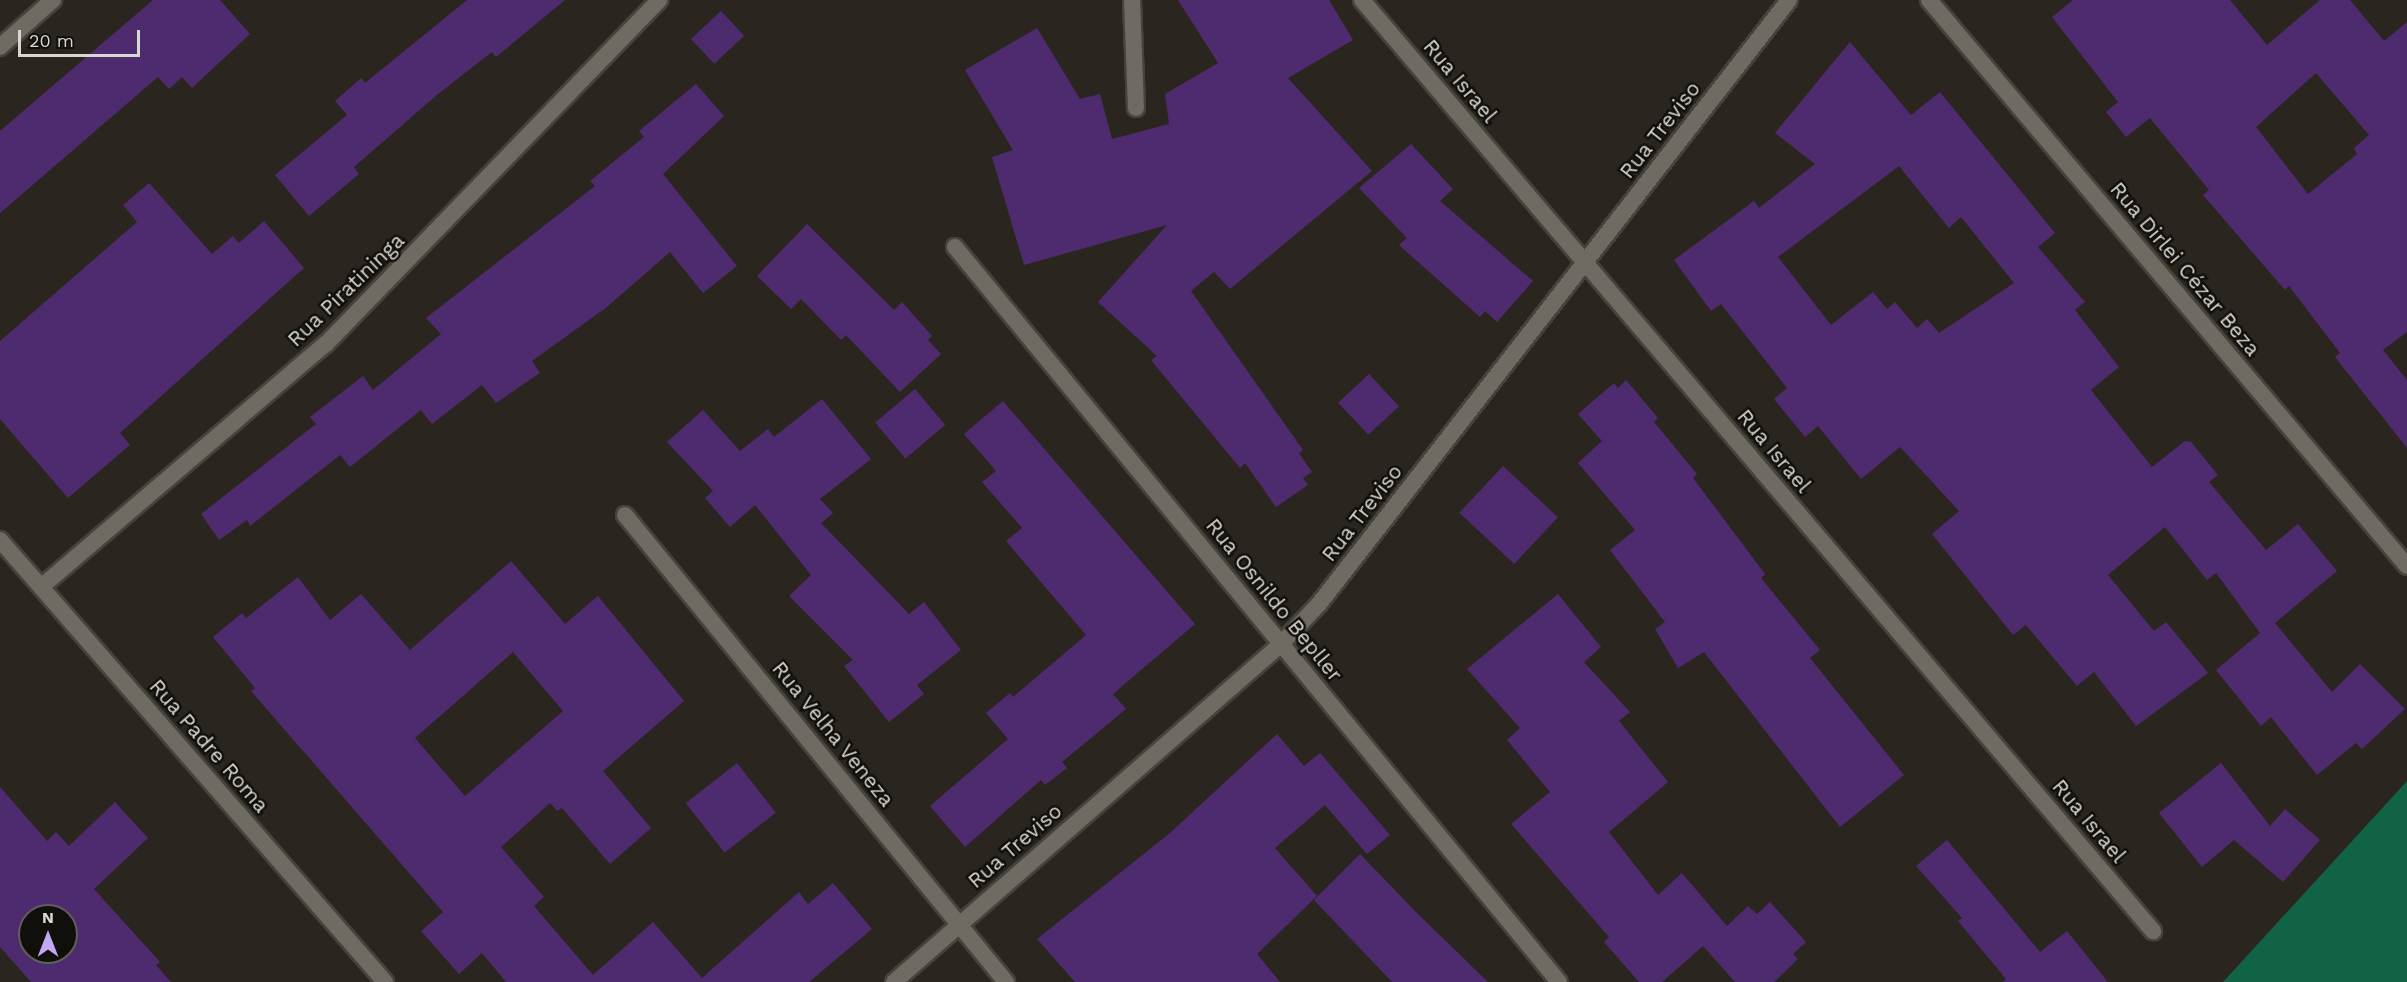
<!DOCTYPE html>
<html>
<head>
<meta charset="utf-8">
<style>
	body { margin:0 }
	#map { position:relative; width:2407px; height:982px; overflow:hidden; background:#2a261f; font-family:"Work Sans",sans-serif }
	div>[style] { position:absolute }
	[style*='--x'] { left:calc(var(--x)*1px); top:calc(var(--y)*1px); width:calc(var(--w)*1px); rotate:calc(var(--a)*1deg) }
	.forest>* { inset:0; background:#106344 }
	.building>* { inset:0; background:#4d2b6e; transform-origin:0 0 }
	.roads { filter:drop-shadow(2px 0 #46433c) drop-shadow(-2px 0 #46433c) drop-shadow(0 2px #46433c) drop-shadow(0 -2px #46433c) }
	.minor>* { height:16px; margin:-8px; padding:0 8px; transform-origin:8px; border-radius:8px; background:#6f6b62 }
	.tertiary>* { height:16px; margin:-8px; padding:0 8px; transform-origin:8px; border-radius:8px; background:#6f6b62 }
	span { translate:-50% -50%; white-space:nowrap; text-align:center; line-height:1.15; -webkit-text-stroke:5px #110f0c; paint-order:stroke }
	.street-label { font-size:21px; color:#d9d7d1 }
	.north { position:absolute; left:18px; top:904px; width:60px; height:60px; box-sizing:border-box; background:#110f0c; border:2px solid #615f5b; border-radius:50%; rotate:0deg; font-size:16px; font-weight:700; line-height:24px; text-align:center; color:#d9d7d1 }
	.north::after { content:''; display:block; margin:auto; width:21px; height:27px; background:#c2a8f2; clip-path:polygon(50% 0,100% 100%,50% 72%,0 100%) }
	.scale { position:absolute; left:18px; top:30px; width:122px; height:27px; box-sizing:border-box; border:3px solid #d9d7d1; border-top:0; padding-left:8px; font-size:18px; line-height:21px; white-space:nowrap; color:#d9d7d1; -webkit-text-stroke:4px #110f0c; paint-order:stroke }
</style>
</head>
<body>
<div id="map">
	<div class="forest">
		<i style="clip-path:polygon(2407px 781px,2407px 982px,2223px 982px)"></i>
	</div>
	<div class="building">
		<i style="clip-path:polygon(153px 0,220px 0,250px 34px,192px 88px,182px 77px,169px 89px,158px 77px,0 213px,0 131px)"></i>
		<i style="clip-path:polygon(467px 0,565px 0,496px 57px,492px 52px,438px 94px,354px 167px,359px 174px,309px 216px,275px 175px,347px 115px,335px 101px,361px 78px,365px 83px)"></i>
		<i style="clip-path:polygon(1178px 0,1329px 0,1353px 40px,1288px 78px,1372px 171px,1230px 289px,1214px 272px,1191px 291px,1303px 450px,1299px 453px,1312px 472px,1303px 478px,1308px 485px,1276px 507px,1245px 463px,1240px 468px,1151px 360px,1157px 356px,1098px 302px,1167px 225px,1024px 265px,992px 157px,1013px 150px,965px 70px,1037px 28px,1080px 99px,1100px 94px,1112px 139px,1169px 124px,1165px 94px,1218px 63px)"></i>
		<i style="clip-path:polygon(evenodd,2073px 0,2230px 0,2267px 45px,2320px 0,2350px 0,2384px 41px,2407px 22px,2407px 332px,2383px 350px,2407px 380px,2407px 448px,2335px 357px,2340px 353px,2289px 286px,2285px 290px,2203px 195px,2209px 190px,2150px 118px,2126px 137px,2106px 112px,2118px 102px,2052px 17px,2073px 0,2316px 73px,2369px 135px,2354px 148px,2357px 154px,2308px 194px,2256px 127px,2316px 73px)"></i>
		<i style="left:721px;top:11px;width:34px;height:41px;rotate:47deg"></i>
		<i style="clip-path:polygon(evenodd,1850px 42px,1911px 115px,1940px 92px,2055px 233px,2038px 247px,2085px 302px,2075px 310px,2119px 367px,2091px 390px,2152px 467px,2185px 441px,2191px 442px,2218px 475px,2209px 482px,2266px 550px,2298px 524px,2337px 571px,2275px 623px,2332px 692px,2360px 664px,2405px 709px,2362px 749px,2356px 743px,2317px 775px,2271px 717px,2261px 726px,2216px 670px,2260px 633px,2216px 573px,2207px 580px,2165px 527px,2108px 575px,2154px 631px,2166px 622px,2208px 673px,2136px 726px,2094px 672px,2077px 686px,2026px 625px,2013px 635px,1932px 534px,1959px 511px,1900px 447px,1861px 479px,1818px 426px,1805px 437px,1774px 399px,1787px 388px,1721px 304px,1711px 311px,1674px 260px,1754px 201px,1759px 208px,1815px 164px,1775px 133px,1850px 42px,1899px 166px,1949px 228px,1961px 217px,2014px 283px,1939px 333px,1927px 319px,1917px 328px,1895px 302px,1887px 309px,1873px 292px,1831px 325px,1778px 257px,1899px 166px)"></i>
		<i style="clip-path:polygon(696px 84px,724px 116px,663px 174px,737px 266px,703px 293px,670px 252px,607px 307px,532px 361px,540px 373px,496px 403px,482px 385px,432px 424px,421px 410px,350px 467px,340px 455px,250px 526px,247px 520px,219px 540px,201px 514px,316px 424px,310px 417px,363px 376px,373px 390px,441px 334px,426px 318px,595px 186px,590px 181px,644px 137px,639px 131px)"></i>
		<i style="clip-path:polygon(1411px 144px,1453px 189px,1440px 201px,1533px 281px,1497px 322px,1485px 311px,1480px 317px,1399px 245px,1407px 238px,1359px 188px)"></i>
		<i style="clip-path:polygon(149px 183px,212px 254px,233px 236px,239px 243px,264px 221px,304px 268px,120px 433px,130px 445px,68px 498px,0 419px,0 341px,137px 222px,123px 205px)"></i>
		<i style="clip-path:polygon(807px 224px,894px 310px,902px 302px,932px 336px,928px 340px,941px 354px,900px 392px,846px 335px,841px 340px,801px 299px,791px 309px,757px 276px)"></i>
		<i style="left:1369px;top:374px;width:44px;height:42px;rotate:47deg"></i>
		<i style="clip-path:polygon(1626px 380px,1658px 418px,1654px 422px,1697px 474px,1693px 478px,1765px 574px,1761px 578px,1820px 650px,1810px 658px,1904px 775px,1840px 827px,1704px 652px,1678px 668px,1655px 629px,1665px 622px,1610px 550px,1635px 530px,1578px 463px,1602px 441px,1578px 414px,1614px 383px,1618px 388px)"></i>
		<i style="left:915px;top:389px;width:47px;height:52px;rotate:50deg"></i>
		<i style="clip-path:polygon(822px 399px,871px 459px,820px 499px,833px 513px,821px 523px,909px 614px,924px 602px,961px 650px,917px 685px,924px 694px,889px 722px,844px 666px,853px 660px,789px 596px,811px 575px,755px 505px,730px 527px,705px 498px,713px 491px,667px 442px,703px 410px,740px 451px,768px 429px,774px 437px)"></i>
		<i style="clip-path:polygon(1003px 401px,1195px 624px,1113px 694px,1126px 709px,1062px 762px,1067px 768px,1045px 785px,1041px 780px,965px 847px,930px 806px,1008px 739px,986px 713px,1010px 693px,1013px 697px,1086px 635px,1006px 541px,1022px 528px,982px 482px,996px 471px,964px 434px)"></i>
		<i style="left:1503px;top:466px;width:75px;height:64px;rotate:43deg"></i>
		<i style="clip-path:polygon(evenodd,511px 561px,565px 624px,598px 596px,684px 701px,603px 771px,651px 828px,610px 864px,562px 808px,557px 811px,550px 803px,501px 847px,544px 897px,534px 906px,593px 975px,653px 922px,702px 978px,799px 892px,808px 904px,833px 883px,872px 929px,809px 982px,506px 982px,482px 953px,459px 974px,421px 931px,443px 912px,251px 691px,255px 688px,213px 637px,242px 613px,246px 618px,298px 577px,330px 620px,361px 594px,410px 650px,511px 561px,513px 652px,563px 711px,465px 796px,415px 738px,513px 652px)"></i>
		<i style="clip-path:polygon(1558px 594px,1601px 647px,1584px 662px,1630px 712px,1619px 721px,1668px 782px,1609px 832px,1658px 895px,1682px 873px,1727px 926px,1748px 906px,1757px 914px,1770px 902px,1806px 942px,1793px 954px,1798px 959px,1774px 982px,1735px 982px,1703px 946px,1662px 982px,1639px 982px,1604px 942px,1609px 937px,1511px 824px,1550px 792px,1507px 740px,1520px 728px,1467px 669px)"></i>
		<i style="clip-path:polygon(1277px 734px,1304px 766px,1320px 753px,1390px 835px,1367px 854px,1325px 805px,1275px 848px,1317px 896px,1257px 954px,1280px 982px,1075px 982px,1037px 939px,1170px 833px)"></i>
		<i style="left:737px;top:763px;width:63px;height:65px;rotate:52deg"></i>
		<i style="clip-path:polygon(2221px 763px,2270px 826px,2285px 809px,2320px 840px,2283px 882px,2234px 840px,2202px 867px,2159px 813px)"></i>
		<i style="clip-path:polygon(evenodd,0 787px,47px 841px,56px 832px,69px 846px,115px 802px,148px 838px,94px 889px,160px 962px,156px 965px,171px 982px,31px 982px,0 947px,0 787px,30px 916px,66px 916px,66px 952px,30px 952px,30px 916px)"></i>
		<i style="clip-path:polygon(1947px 840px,2040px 952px,2067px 931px,2108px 982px,2003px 982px,2006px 979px,1958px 921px,1962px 918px,1916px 866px)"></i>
		<i style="clip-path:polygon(1360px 854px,1416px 912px,1488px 982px,1392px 982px,1314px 900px)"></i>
	</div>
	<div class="roads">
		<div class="minor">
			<i style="--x:1132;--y:0;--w:108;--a:87.9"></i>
			<i style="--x:1362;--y:0;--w:1222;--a:49.65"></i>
			<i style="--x:1929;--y:0;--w:741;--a:49.82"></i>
			<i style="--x:0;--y:47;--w:71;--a:-41.6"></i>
			<i style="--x:955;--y:247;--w:951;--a:50.59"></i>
			<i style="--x:625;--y:515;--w:603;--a:50.79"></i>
			<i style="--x:41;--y:587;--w:375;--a:-40.5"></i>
			<i style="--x:326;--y:344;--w:479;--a:-45.9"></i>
			<i style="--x:894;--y:982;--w:514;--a:-41.13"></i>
			<i style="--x:1281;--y:644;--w:55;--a:-46.5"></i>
			<i style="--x:1319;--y:604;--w:765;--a:-52.11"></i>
		</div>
		<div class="tertiary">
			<i style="--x:0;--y:540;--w:586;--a:48.94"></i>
		</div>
	</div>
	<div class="street-label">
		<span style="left:1460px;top:81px;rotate:50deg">Rua Israel</span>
		<span style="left:1660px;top:130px;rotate:-52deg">Rua Treviso</span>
		<span style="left:2185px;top:269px;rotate:50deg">Rua Dirlei Cézar Beza</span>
		<span style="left:346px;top:290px;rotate:-44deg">Rua Piratininga</span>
		<span style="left:1774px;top:451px;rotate:50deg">Rua Israel</span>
		<span style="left:1362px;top:513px;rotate:-52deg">Rua Treviso</span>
		<span style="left:1274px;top:600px;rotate:51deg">Rua Osnildo Bepller</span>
		<span style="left:833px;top:734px;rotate:51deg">Rua Velha Veneza</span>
		<span style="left:209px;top:746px;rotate:49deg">Rua Padre Roma</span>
		<span style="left:2089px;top:821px;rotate:50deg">Rua Israel</span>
		<span style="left:1015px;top:846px;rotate:-41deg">Rua Treviso</span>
	</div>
	<div class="north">N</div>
	<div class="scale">20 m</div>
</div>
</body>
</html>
